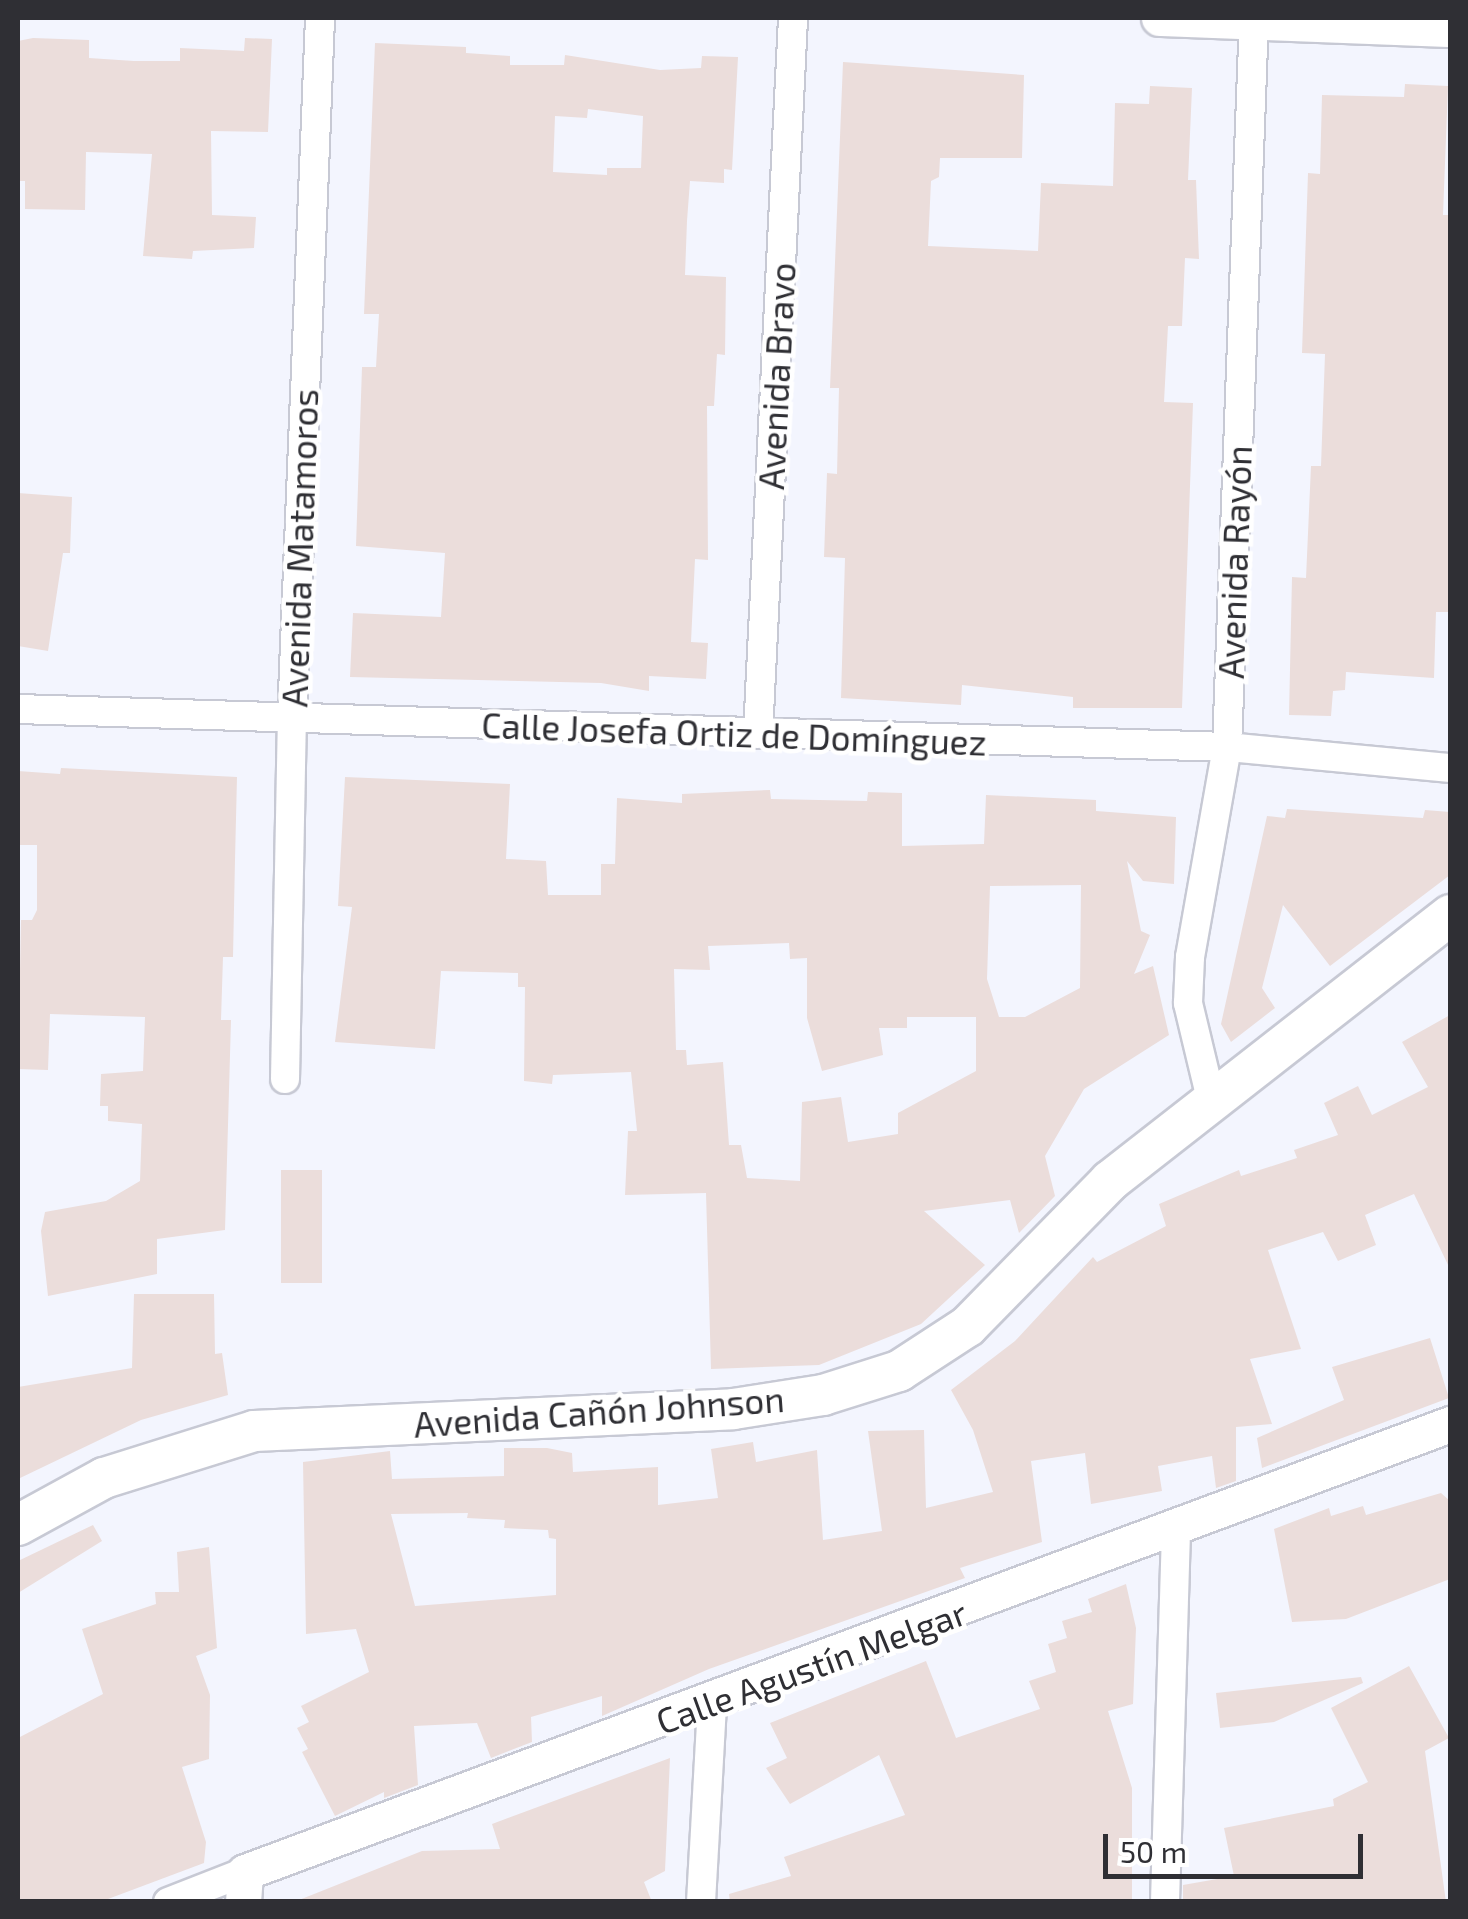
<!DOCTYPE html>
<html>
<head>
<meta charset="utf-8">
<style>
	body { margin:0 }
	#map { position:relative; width:1468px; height:1919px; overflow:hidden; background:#f3f5fe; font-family:"Exo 2",sans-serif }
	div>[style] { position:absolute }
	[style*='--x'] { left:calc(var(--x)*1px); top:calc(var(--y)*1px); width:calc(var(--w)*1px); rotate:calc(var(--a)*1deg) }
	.building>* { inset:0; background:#ebdddb; transform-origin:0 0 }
	.roads { filter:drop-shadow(2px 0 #c7c9d4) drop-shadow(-2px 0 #c7c9d4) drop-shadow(0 2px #c7c9d4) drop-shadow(0 -2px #c7c9d4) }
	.minor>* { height:28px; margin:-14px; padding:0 14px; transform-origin:14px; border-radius:14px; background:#fff }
	.tertiary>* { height:35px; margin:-17.5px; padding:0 17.5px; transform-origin:17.5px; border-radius:17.5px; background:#fff }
	.secondary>* { height:40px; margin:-20px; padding:0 20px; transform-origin:20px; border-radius:20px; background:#fff }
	span { translate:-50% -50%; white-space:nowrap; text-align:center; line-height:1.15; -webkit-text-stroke:9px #fff; paint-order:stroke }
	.street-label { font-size:35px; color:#2f2f34 }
	.frame { position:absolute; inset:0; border:20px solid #2f2f34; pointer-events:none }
	.scale { position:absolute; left:1103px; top:1834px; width:260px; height:45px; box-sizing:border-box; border:5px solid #2f2f34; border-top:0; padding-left:12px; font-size:30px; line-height:35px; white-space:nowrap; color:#2f2f34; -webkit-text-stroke:8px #fff; paint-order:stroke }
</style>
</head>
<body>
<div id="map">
	<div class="building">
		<i style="clip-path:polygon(33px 38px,89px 40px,89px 58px,134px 61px,180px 61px,180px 48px,244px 51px,245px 38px,272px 39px,268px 132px,211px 131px,212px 215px,256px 217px,254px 248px,193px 251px,192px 259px,143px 256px,152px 154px,86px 152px,85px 210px,25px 209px,25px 181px,18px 181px,18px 41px)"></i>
		<i style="clip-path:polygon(evenodd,375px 43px,466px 47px,466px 53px,510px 56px,510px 65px,564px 65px,565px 55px,660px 70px,701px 68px,702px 56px,738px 57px,732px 170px,724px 169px,724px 183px,690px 181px,687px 221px,685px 275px,726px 277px,725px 355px,717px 354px,714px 406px,707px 406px,708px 560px,695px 559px,691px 642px,708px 643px,706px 679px,649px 676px,649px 691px,601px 683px,350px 677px,353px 613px,441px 617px,445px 553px,356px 546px,362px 367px,376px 367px,379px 314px,364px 314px,375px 43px,588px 109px,643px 116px,641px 168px,607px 168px,607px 175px,553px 172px,555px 116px,587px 118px,588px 109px)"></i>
		<i style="clip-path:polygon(843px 62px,1024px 75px,1022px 158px,940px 158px,939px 177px,931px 181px,928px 246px,1038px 251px,1041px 183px,1113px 186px,1115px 103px,1149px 104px,1150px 86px,1192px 88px,1188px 180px,1196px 180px,1199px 259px,1185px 258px,1182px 326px,1168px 326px,1164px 402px,1193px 403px,1182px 708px,1073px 708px,1073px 697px,962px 685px,961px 705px,841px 698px,845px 558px,824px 557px,827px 473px,837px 474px,839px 388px,830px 388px)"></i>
		<i style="clip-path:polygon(1405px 84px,1448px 86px,1443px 215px,1450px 215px,1450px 612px,1436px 612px,1434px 678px,1346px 672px,1345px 690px,1333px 691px,1331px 716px,1289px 715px,1292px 577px,1306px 578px,1311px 466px,1321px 466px,1325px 354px,1302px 353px,1308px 173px,1320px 174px,1322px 95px,1404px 97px)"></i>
		<i style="clip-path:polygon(18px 493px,72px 497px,70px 553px,63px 553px,48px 651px,18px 646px)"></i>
		<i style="clip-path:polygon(61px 768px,237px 777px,235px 860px,233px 957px,223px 957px,221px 1020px,231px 1020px,225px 1230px,157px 1239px,157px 1274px,48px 1296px,41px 1231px,45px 1212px,106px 1201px,140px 1181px,142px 1124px,108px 1121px,108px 1106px,100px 1106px,101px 1074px,143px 1071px,144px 1043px,145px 1017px,50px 1014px,48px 1070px,18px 1069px,21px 920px,32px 920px,37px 910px,37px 845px,18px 845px,18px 771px,60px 774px)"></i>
		<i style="clip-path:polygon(evenodd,345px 777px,510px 784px,506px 859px,546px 861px,548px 895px,601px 895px,601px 864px,615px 864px,617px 798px,682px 803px,682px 794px,770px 790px,771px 799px,867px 801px,868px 792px,902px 793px,902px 846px,984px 844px,986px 795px,1096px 800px,1096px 811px,1176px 817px,1174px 884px,1143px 881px,1127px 861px,1141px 931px,1150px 935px,1134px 974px,1153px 966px,1169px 1035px,1084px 1089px,1045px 1156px,1055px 1196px,1019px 1233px,1010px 1200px,924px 1211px,985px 1265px,921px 1324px,819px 1365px,711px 1369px,706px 1193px,625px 1195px,628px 1131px,637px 1131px,631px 1072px,553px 1075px,552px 1084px,524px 1081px,525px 987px,518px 987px,518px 973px,441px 971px,435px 1049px,335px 1042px,352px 907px,338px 906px,345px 777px,1081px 885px,1080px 988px,1025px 1017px,999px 1017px,987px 979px,990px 886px,1081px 885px,345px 777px,789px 943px,790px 959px,807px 958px,807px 1018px,822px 1071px,883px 1055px,879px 1028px,907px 1028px,907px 1017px,976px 1017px,976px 1071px,898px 1113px,898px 1134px,848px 1142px,841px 1097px,802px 1102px,800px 1181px,747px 1178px,741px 1145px,729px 1145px,723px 1062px,687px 1065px,686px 1050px,676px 1050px,674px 969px,710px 970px,708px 946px,789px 943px)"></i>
		<i style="clip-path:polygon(1287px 809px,1423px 818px,1425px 810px,1450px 812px,1450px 875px,1330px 966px,1283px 905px,1262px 988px,1275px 1008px,1231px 1042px,1221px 1024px,1267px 816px,1285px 818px)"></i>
		<i style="clip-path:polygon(evenodd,1450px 1015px,1450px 1269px,1414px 1194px,1365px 1215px,1376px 1245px,1338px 1261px,1323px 1232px,1268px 1250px,1301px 1349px,1250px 1359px,1272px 1424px,1236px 1427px,1236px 1481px,1216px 1488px,1212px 1456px,1158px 1466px,1162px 1491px,1091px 1504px,1085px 1453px,1031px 1461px,1042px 1542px,960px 1568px,965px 1578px,709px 1669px,602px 1716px,602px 1696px,531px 1717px,532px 1742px,491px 1758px,477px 1723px,414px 1726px,418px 1785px,384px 1798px,384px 1792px,335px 1816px,302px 1752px,308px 1749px,297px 1728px,309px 1722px,301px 1706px,369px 1672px,356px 1629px,306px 1634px,303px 1462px,390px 1451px,392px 1479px,504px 1476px,504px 1448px,547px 1448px,572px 1453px,573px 1472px,658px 1467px,658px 1505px,718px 1498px,711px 1449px,753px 1442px,756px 1462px,817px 1450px,823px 1540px,882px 1531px,868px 1431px,924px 1430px,926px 1508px,993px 1492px,973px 1430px,951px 1390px,1015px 1341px,1093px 1257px,1097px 1262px,1166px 1226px,1159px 1204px,1239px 1170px,1241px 1176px,1297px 1158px,1294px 1150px,1338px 1135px,1324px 1103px,1358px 1086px,1372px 1115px,1428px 1087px,1402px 1042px,1450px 1015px,468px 1513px,467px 1518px,505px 1520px,504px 1528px,548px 1530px,549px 1538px,556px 1539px,556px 1595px,415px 1606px,391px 1514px,468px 1513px)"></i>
		<i style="left:281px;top:1170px;width:41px;height:113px"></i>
		<i style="clip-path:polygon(134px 1294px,214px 1294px,215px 1354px,222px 1353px,228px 1395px,141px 1420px,18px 1479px,18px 1387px,132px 1368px)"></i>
		<i style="clip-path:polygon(1430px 1338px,1449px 1398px,1262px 1468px,1257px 1438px,1344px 1400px,1332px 1367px)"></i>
		<i style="clip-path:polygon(1441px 1493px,1450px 1501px,1450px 1579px,1346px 1619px,1292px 1622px,1274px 1529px,1329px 1508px,1331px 1516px,1363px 1506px,1366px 1515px)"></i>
		<i style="clip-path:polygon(93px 1525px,102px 1541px,18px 1593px,18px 1561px)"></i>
		<i style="clip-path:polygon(209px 1547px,217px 1648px,196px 1656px,210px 1695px,209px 1759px,182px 1767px,206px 1842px,204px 1863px,100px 1902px,18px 1902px,18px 1738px,103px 1694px,82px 1629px,156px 1604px,155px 1592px,179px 1592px,177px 1552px)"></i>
		<i style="clip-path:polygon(1126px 1584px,1136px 1628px,1133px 1704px,1108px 1711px,1132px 1788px,1132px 1902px,730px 1902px,729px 1894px,791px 1876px,784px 1857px,905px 1815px,879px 1755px,790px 1804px,766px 1768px,787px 1758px,770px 1723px,926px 1661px,956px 1738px,1040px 1709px,1029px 1681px,1056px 1672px,1048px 1644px,1067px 1638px,1062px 1621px,1092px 1612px,1088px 1599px)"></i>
		<i style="clip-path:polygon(1409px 1666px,1449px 1738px,1425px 1751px,1446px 1902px,1183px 1902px,1183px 1885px,1234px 1876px,1224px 1828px,1334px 1806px,1333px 1799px,1368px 1782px,1331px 1708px)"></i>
		<i style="clip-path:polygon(1361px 1677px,1363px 1683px,1274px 1722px,1220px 1728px,1216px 1693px)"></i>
		<i style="clip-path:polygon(670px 1758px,665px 1871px,644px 1882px,652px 1902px,294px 1902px,422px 1851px,500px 1849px,492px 1824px)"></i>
	</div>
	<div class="roads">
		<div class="minor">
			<i style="--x:18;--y:709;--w:1210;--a:1.8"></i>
			<i style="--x:1227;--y:747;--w:224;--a:5.4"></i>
			<i style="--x:758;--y:734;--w:717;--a:-87.2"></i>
			<i style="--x:285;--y:1079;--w:360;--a:-88.9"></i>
			<i style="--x:292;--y:719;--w:702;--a:-87.71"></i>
			<i style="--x:1211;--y:1099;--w:99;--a:-103.5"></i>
			<i style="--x:1188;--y:1003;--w:46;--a:-87.5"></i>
			<i style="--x:1190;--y:957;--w:213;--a:-80"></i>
			<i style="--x:1227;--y:747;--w:729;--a:-87.88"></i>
			<i style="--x:168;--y:1902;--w:83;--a:-21.3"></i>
			<i style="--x:701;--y:1902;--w:199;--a:-86.8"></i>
			<i style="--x:1165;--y:1902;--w:374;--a:-88.3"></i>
		</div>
		<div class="tertiary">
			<i style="--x:1159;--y:18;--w:291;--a:2.2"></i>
			<i style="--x:243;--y:1902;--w:30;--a:-86"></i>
			<i style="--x:245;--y:1872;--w:1286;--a:-20.39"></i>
		</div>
		<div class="secondary">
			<i style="--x:18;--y:1525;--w:98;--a:-28.7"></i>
			<i style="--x:104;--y:1478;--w:157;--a:-17.4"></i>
			<i style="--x:254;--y:1431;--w:480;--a:-2.6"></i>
			<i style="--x:733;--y:1409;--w:91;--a:-8.8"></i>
			<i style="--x:823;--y:1395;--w:80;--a:-17.5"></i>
			<i style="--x:899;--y:1371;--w:82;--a:-33.1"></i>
			<i style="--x:968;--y:1326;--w:203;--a:-45.6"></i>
			<i style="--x:1110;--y:1181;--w:432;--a:-38"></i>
		</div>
	</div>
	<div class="street-label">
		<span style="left:776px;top:376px;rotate:-87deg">Avenida Bravo</span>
		<span style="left:299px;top:548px;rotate:-88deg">Avenida Matamoros</span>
		<span style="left:1234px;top:562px;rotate:-88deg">Avenida Rayón</span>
		<span style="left:734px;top:733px;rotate:2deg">Calle Josefa Ortiz de Domínguez</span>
		<span style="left:599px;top:1411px;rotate:-4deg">Avenida Cañón Johnson</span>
		<span style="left:811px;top:1666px;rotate:-20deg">Calle Agustín Melgar</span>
	</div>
	<div class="frame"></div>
	<div class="scale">50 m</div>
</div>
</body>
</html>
